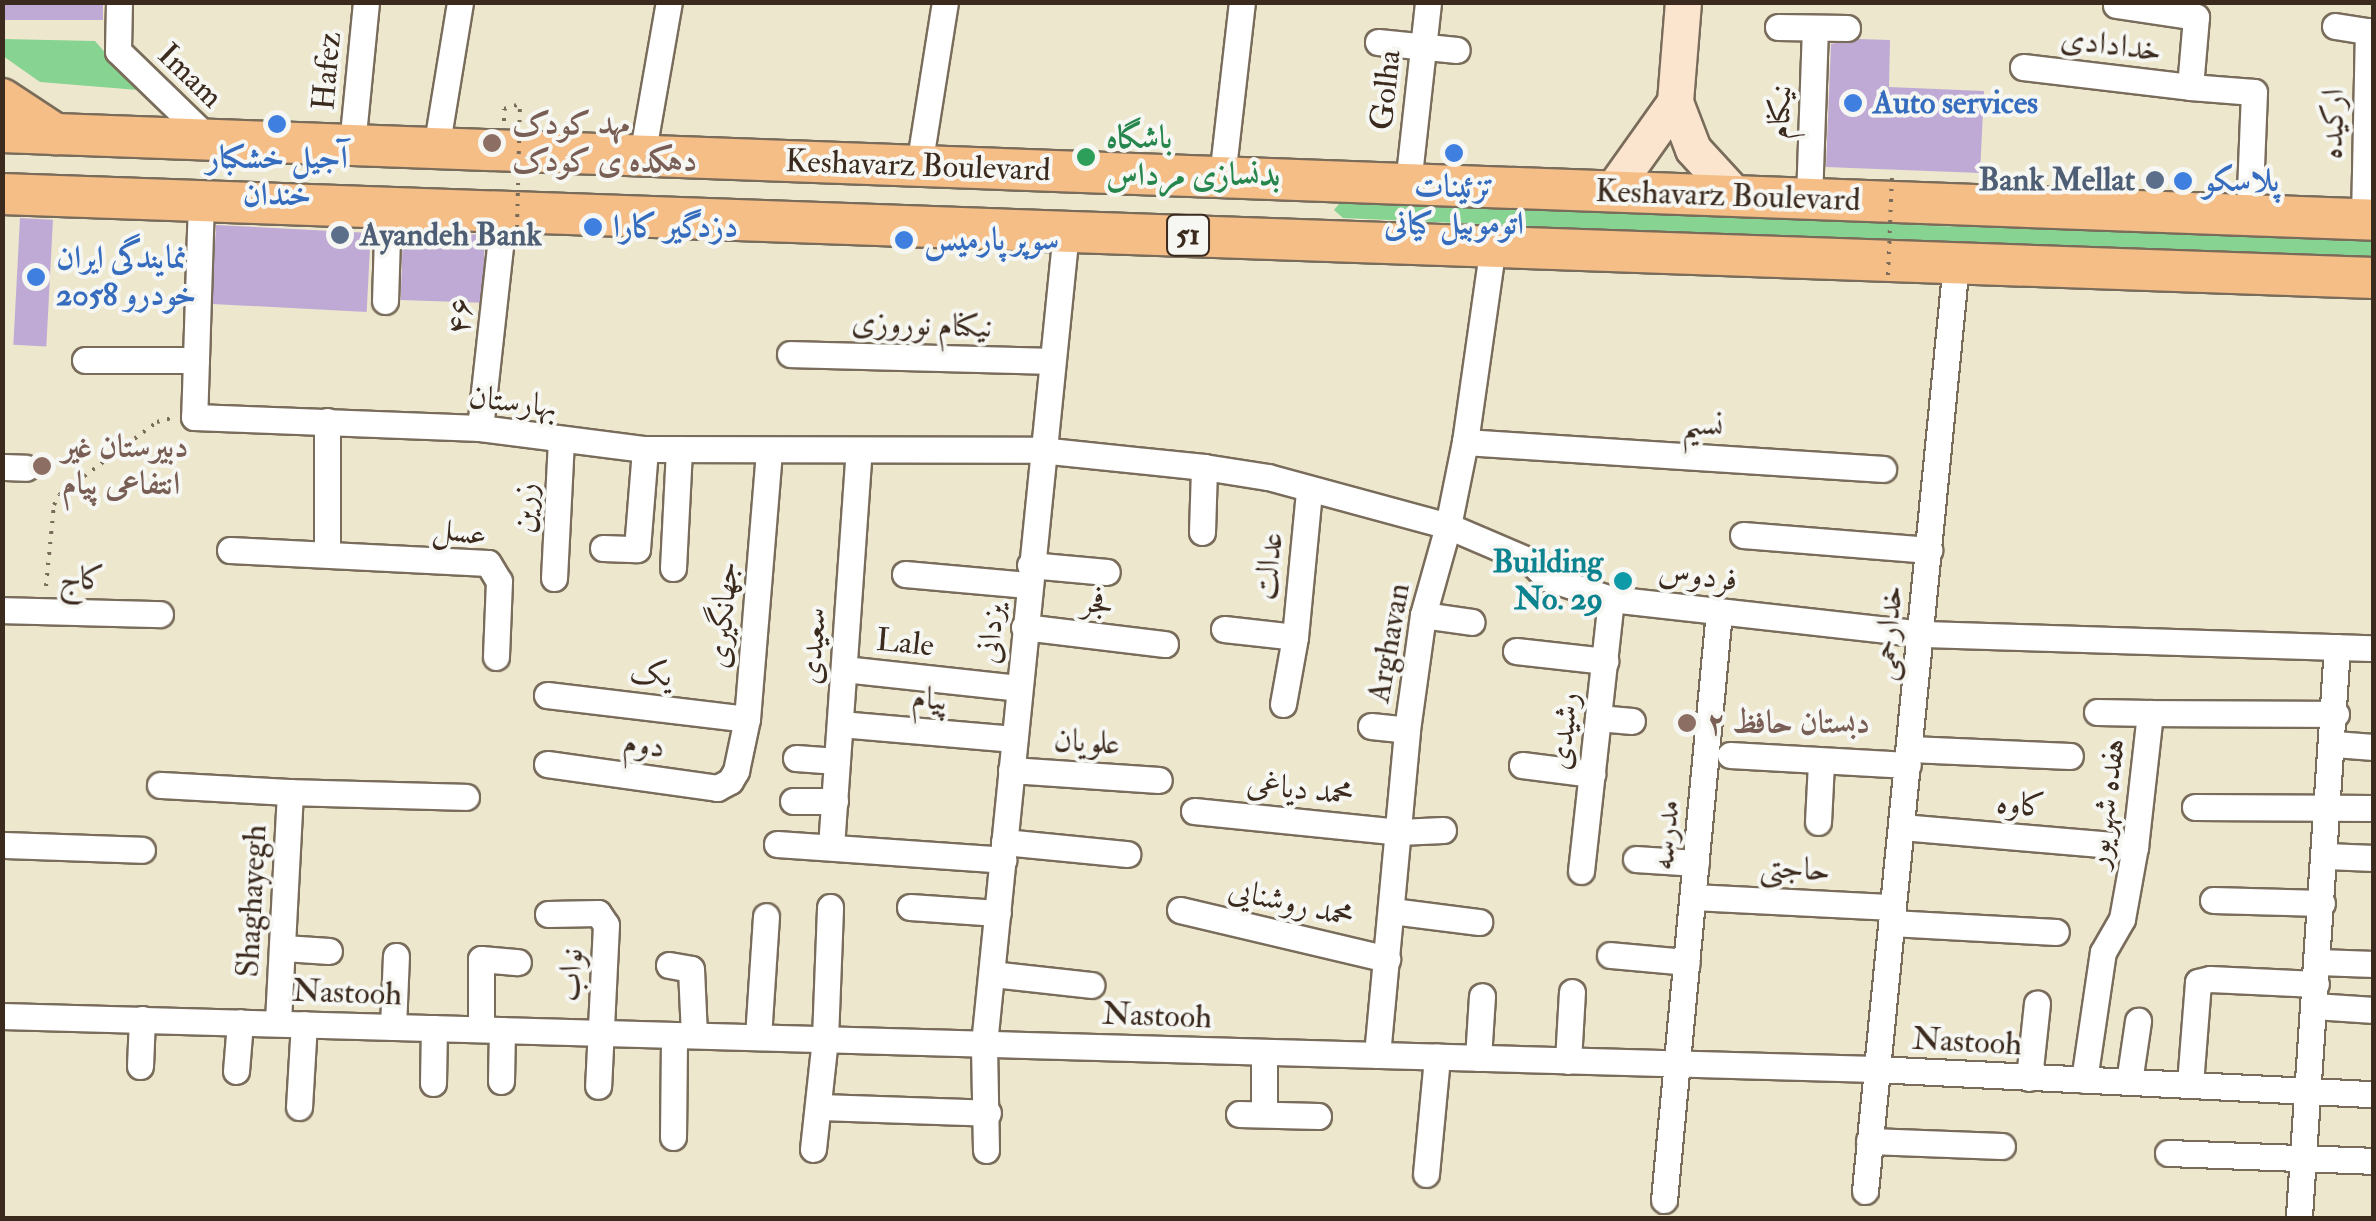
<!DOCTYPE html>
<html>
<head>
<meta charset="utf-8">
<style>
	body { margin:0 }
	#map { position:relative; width:2376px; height:1221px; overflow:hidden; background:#ede7cd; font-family:"IM FELL Double Pica",Amiri,serif }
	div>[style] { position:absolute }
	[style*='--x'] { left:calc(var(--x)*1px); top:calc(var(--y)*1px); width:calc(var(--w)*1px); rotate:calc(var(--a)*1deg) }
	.green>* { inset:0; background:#87d391 }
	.building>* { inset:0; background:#bfaad5; transform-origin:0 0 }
	.path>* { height:4px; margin-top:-2px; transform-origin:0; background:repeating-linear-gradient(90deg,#796c5b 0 2.5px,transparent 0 10.5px) }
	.roads { filter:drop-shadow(2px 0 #796c5b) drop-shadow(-2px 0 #796c5b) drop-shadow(0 2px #796c5b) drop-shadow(0 -2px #796c5b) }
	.street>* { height:25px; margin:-12.5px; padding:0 12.5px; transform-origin:12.5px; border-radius:12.5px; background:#fff }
	.secondary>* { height:35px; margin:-17.5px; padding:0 17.5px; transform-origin:17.5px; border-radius:17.5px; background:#fbe5cf }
	.primary>* { height:40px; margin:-20px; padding:0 20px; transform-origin:20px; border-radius:20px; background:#f6be87 }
	.path-bridge>* { height:4px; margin-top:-2px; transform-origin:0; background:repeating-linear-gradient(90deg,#796c5b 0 2.5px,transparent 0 10.5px) }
	.dots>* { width:28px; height:28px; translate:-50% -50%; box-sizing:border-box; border:5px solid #f6f6f2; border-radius:50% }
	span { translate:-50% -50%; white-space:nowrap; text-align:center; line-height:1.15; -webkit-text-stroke:8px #f6f6f2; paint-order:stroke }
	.shield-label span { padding:2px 8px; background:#f6f6f2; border:2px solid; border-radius:8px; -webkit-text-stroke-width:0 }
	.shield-label { font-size:30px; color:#3b2a1e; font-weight:700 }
	.street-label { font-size:32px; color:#3b2a1e }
	.shop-label { font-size:32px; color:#366cbe; font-weight:700 }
	.left { translate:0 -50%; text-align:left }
	.education-label { font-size:32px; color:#785e54; font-weight:700 }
	.leisure-label { font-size:32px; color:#27864d; font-weight:700 }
	.service-label { font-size:32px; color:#4e5e75; font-weight:700 }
	.right { translate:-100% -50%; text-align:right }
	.culture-label { font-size:32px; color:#0d838f; font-weight:700 }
	.frame { position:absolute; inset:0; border:5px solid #3b2a1e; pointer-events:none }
</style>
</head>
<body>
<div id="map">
	<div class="green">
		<i style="clip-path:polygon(3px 39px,95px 41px,138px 90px,40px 82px,3px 56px)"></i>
		<i style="clip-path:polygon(1344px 198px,1839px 217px,1934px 226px,2373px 237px,2373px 263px,1343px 218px,1334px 210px)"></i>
	</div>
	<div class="building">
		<i style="left:2px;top:2px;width:101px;height:18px"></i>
		<i style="clip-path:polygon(1858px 39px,1890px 40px,1889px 87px,1984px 91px,1980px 173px,1826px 167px,1831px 44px)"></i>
		<i style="left:20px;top:218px;width:33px;height:127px;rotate:3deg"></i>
		<i style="left:216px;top:225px;width:155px;height:79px;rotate:3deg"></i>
		<i style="left:403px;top:232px;width:82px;height:68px;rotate:2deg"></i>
	</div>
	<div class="path">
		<i style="--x:504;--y:121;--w:12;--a:-90"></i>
		<i style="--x:504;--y:109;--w:17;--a:-17"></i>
		<i style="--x:46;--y:586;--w:81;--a:-84.4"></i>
		<i style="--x:54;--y:505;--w:11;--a:-63"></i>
		<i style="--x:59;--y:495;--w:122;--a:-36.7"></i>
		<i style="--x:157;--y:422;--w:16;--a:-15"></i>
	</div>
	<div class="roads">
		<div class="street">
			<i style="--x:119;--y:2;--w:49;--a:91.2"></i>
			<i style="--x:118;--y:51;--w:128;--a:44.1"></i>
			<i style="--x:2116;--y:5;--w:81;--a:8.5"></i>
			<i style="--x:2196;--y:17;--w:70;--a:94.9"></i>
			<i style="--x:2190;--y:87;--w:64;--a:4.5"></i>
			<i style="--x:2254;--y:92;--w:123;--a:92.3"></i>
			<i style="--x:2335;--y:26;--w:39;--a:9"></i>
			<i style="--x:1778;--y:27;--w:69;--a:0.8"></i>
			<i style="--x:1378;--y:42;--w:79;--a:5.8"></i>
			<i style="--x:2023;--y:67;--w:168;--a:6.8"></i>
			<i style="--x:352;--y:145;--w:144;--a:-84.4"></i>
			<i style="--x:436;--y:149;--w:149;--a:-80.7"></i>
			<i style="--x:642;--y:156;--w:156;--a:-80.1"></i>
			<i style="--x:919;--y:166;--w:166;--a:-81"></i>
			<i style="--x:1222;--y:177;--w:176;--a:-83.5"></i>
			<i style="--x:1408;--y:184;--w:183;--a:-83.7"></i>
			<i style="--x:1809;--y:199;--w:171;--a:-88"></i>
			<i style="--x:201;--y:200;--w:217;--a:91.8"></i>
			<i style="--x:194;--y:417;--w:286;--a:2.2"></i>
			<i style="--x:480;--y:428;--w:166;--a:7.3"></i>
			<i style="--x:645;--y:449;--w:395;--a:0.1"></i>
			<i style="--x:1040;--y:450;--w:165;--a:5.9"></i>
			<i style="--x:1204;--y:467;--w:65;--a:8.9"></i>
			<i style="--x:1268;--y:477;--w:187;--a:15.2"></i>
			<i style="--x:1448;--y:526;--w:89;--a:23.1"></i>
			<i style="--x:1530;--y:561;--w:24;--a:45"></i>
			<i style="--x:1547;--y:578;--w:67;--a:18.2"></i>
			<i style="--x:1611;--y:599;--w:312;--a:6.4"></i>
			<i style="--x:1921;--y:634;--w:453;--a:1.8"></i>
			<i style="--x:2364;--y:219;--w:188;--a:-88.8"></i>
			<i style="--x:385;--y:301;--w:94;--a:-88.2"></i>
			<i style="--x:790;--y:354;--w:262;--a:1.5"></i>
			<i style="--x:85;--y:360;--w:111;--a:0"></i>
			<i style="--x:480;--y:428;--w:219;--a:-83.7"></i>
			<i style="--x:1465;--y:442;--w:419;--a:3.7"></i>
			<i style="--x:2;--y:467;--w:24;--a:2"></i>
			<i style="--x:1202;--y:532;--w:65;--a:-88.2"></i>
			<i style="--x:1743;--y:535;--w:187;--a:4.6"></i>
			<i style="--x:603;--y:548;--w:34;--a:2"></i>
			<i style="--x:637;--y:549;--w:100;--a:-85.4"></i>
			<i style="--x:230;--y:550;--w:258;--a:2.9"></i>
			<i style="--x:488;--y:563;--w:21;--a:59"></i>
			<i style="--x:499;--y:581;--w:76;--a:92.3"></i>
			<i style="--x:327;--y:552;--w:131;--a:-90"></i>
			<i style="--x:1030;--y:565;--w:77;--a:5.2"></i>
			<i style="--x:673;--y:568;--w:119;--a:-87.1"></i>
			<i style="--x:905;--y:574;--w:123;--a:5.1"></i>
			<i style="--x:554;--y:578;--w:138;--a:-87.1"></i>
			<i style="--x:2;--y:610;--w:158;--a:1.5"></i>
			<i style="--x:1423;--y:615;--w:49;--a:8.1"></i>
			<i style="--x:1024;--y:627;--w:142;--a:6.9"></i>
			<i style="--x:1224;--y:629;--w:71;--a:6.4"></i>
			<i style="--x:1295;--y:637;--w:147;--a:-84.5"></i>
			<i style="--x:1516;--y:651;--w:90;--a:6.4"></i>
			<i style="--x:844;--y:669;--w:175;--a:6.2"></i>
			<i style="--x:547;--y:695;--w:201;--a:6.8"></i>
			<i style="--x:1283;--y:704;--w:68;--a:-79.8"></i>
			<i style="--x:2097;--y:712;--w:53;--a:1.1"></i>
			<i style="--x:1598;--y:718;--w:34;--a:5"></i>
			<i style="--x:840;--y:724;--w:175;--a:4.9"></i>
			<i style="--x:1371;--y:726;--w:36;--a:6"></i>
			<i style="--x:2334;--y:744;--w:40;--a:4.3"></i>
			<i style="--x:1910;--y:749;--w:160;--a:2.5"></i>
			<i style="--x:1730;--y:755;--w:178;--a:3.2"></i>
			<i style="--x:796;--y:758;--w:41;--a:4.2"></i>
			<i style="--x:547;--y:764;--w:172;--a:8"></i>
			<i style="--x:717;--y:788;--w:15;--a:-28"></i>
			<i style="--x:730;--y:781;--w:12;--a:-59"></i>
			<i style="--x:736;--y:771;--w:53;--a:-78.1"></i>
			<i style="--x:747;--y:719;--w:270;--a:-85.3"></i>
			<i style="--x:1522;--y:765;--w:71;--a:7.3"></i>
			<i style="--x:1011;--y:770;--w:148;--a:3.9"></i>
			<i style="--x:160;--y:785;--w:130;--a:3.1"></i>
			<i style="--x:290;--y:792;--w:231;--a:93"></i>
			<i style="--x:290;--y:792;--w:176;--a:1.6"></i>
			<i style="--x:793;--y:801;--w:42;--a:0"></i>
			<i style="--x:2195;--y:807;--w:179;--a:0.3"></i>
			<i style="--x:1194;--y:811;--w:206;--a:5.8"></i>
			<i style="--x:1399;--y:832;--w:44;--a:-2.6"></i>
			<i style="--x:1818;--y:822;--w:60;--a:-87.1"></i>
			<i style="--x:1902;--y:827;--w:234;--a:4.9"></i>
			<i style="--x:1004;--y:842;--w:124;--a:5.6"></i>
			<i style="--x:777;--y:844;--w:227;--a:4"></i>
			<i style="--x:2;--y:845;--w:140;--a:2"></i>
			<i style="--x:831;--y:847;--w:397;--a:-86"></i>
			<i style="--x:2326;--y:856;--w:48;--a:2.4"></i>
			<i style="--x:1636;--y:859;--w:60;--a:3.8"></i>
			<i style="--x:1581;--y:871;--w:274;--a:-83.7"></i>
			<i style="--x:1693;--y:897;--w:200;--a:2.9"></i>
			<i style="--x:2213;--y:900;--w:109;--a:1.6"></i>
			<i style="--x:910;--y:907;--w:88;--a:3.9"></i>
			<i style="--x:1180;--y:910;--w:213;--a:13.3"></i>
			<i style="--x:1392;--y:911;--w:88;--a:7.2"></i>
			<i style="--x:548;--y:914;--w:50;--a:-1.1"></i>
			<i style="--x:598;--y:913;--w:14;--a:56"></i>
			<i style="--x:606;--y:925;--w:161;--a:92.8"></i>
			<i style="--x:1891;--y:923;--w:165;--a:3.1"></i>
			<i style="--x:284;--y:948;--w:45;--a:3.8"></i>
			<i style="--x:1610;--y:955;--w:77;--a:5.2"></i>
			<i style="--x:2318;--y:962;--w:56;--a:2"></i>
			<i style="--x:669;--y:965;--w:22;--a:10"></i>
			<i style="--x:691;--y:969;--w:66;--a:87.4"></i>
			<i style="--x:992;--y:974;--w:100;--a:6.3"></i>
			<i style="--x:2314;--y:1006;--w:60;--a:3.8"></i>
			<i style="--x:2;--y:1016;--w:1874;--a:1.62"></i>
			<i style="--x:1875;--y:1069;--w:500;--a:2.9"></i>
			<i style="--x:393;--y:1027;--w:71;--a:-87.6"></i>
			<i style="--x:481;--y:1029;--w:70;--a:-90"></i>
			<i style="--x:481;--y:959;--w:37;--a:5"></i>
			<i style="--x:758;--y:1037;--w:121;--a:-86.2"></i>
			<i style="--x:1264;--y:1052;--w:62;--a:90"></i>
			<i style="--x:1377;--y:1055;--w:326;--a:-84.7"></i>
			<i style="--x:1407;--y:730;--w:116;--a:-82.1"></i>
			<i style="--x:1423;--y:615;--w:92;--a:-74.3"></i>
			<i style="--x:1448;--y:526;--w:86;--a:-78.6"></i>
			<i style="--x:1465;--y:442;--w:198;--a:-81.9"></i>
			<i style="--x:1478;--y:1058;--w:62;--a:-86.3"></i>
			<i style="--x:1568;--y:1061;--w:69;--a:-86.7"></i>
			<i style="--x:140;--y:1066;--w:47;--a:-87.6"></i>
			<i style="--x:236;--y:1071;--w:49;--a:-85.3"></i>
			<i style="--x:2029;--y:1078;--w:75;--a:-83.9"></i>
			<i style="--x:2084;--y:1080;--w:129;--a:-81.6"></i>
			<i style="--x:2103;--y:952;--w:38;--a:-60"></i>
			<i style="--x:2122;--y:919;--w:73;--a:-79.8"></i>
			<i style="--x:2135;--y:847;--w:135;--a:-83.6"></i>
			<i style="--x:2150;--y:713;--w:186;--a:0.3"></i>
			<i style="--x:501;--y:1081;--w:51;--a:-88.9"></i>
			<i style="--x:2129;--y:1082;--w:62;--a:-81.6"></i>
			<i style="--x:433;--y:1083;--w:55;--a:-89"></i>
			<i style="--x:2190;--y:1084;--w:102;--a:-85.5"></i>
			<i style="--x:2198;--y:982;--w:12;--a:-14"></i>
			<i style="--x:2210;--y:979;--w:106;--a:2.7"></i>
			<i style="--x:299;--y:1107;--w:83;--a:-86.6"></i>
			<i style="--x:820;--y:1107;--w:168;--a:2"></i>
			<i style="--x:1239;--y:1114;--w:79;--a:1.5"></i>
			<i style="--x:673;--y:1137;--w:102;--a:-89.4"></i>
			<i style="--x:1869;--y:1141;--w:133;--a:2.2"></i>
			<i style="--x:813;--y:1149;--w:111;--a:-83.8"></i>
			<i style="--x:825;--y:1039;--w:132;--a:-87.8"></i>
			<i style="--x:986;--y:1150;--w:106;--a:-91.1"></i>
			<i style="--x:984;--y:1044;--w:817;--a:-84.24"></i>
			<i style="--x:2168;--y:1153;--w:206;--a:2.2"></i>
			<i style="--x:1426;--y:1174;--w:118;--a:-84.6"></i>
			<i style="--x:1865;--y:1191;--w:932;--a:-84.4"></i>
			<i style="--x:1664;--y:1200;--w:591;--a:-84.66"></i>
			<i style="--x:2299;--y:1216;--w:570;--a:-86.18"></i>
		</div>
		<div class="secondary">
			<i style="--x:1683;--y:2;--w:100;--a:94.6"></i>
			<i style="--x:1675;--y:102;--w:50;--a:69"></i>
			<i style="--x:1693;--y:149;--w:65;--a:47.5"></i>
			<i style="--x:1611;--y:192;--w:110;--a:-54.6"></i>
		</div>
		<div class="primary">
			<i style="--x:2;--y:99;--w:64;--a:33.4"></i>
			<i style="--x:2;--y:132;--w:2374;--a:2.12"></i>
			<i style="--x:2;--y:194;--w:2373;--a:2.03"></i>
		</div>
	</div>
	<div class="path-bridge">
		<i style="--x:517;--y:227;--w:123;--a:-88.6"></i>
		<i style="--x:1888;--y:275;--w:100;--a:-87.7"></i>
	</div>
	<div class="dots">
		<i style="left:1853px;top:103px;background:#3f7fe0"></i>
		<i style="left:277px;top:124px;background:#3f7fe0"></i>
		<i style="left:492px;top:143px;background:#8d6e63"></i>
		<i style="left:1454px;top:153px;background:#3f7fe0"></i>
		<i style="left:1086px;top:157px;background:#2e9e5b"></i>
		<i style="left:2155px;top:180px;background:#5c6f8a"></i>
		<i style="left:2183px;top:181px;background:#3f7fe0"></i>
		<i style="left:593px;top:227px;background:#3f7fe0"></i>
		<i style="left:340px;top:235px;background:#5c6f8a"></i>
		<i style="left:904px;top:240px;background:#3f7fe0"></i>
		<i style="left:36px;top:277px;background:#3f7fe0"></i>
		<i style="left:42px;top:466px;background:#8d6e63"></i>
		<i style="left:1623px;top:581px;background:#0f9aa8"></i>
		<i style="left:1687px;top:723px;background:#8d6e63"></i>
	</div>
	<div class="shield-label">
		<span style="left:1188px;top:235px">51</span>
	</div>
	<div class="street-label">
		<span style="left:2111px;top:45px;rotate:7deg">خدادادی</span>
		<span style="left:327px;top:71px;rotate:-85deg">Hafez</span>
		<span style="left:190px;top:76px;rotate:44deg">Imam</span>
		<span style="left:1386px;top:90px;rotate:-84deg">Golha</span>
		<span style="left:1780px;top:112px;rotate:-88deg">نیکنام</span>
		<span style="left:2333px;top:124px;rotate:-89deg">ارکیده</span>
		<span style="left:918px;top:166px;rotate:2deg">Keshavarz Boulevard</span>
		<span style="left:1728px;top:196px;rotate:2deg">Keshavarz Boulevard</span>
		<span style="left:460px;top:316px;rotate:-84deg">۴۶</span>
		<span style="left:922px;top:325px;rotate:2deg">نیکنام نوروزی</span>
		<span style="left:513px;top:402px;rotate:7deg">بهارستان</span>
		<span style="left:1703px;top:425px;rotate:4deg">نسیم</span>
		<span style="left:525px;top:508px;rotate:-87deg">زرین</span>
		<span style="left:460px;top:532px;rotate:9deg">عسل</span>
		<span style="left:1269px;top:566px;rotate:-84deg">عدالت</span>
		<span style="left:1698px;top:576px;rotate:7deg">فردوس</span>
		<span style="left:82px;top:579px;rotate:1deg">کاج</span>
		<span style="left:1098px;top:603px;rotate:7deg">فجر</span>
		<span style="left:723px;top:615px;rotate:-85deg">جهانگیری</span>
		<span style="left:1888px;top:633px;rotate:-85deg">خدارحمی</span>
		<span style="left:991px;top:634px;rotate:-85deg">یزدانی</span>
		<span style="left:905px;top:643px;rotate:6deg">Lale</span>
		<span style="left:1389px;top:643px;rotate:-80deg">Arghavan</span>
		<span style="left:813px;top:646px;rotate:-86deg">سعیدی</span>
		<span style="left:651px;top:674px;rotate:7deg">یک</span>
		<span style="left:930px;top:699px;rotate:5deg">پیام</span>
		<span style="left:1564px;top:731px;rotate:-83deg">رشیدی</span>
		<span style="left:1087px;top:742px;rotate:4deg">علویان</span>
		<span style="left:644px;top:745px;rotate:8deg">دوم</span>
		<span style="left:1300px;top:789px;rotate:6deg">محمد دیاغی</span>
		<span style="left:2106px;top:803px;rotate:-82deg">هفده شهریور</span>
		<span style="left:2021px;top:805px;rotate:5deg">کاوه</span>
		<span style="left:1666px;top:835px;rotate:-85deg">مدرسه</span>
		<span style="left:1795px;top:869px;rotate:3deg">حاجتی</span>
		<span style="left:252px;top:901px;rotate:-87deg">Shaghayegh</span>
		<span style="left:1291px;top:903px;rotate:13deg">محمد روشنایی</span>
		<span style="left:571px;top:975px;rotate:-87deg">نواب</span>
		<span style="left:347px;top:993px;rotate:2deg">Nastooh</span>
		<span style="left:1157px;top:1016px;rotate:2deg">Nastooh</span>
		<span style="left:1967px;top:1042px;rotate:3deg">Nastooh</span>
	</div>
	<div class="shop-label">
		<span class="left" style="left:1873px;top:103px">Auto services</span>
		<span style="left:277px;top:177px">آجیل خشکبار<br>خندان</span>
		<span class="left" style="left:2203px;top:181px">پلاسکو</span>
		<span style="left:1454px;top:206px">تزئینات<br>اتوموبیل کیانی</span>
		<span class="left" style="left:613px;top:227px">دزدگیر کارا</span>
		<span class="left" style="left:924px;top:240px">سوپر پارمیس</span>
		<span class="left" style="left:56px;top:277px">نمایندگی ایران<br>خودرو 2058</span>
	</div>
	<div class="education-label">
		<span class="left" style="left:512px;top:143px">مهد کودک<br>دهکده ی کودک</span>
		<span class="left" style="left:62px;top:466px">دبیرستان غیر<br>انتفاعی پیام</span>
		<span class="left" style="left:1707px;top:723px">دبستان حافظ ۲</span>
	</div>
	<div class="leisure-label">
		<span class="left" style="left:1106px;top:157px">باشگاه<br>بدنسازی مرداس</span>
	</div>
	<div class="service-label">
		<span class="right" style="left:2135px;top:180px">Bank Mellat</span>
		<span class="left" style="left:360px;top:235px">Ayandeh Bank</span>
	</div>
	<div class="culture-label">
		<span class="right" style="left:1603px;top:581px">Building<br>No. 29</span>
	</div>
	<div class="frame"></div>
</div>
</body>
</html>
